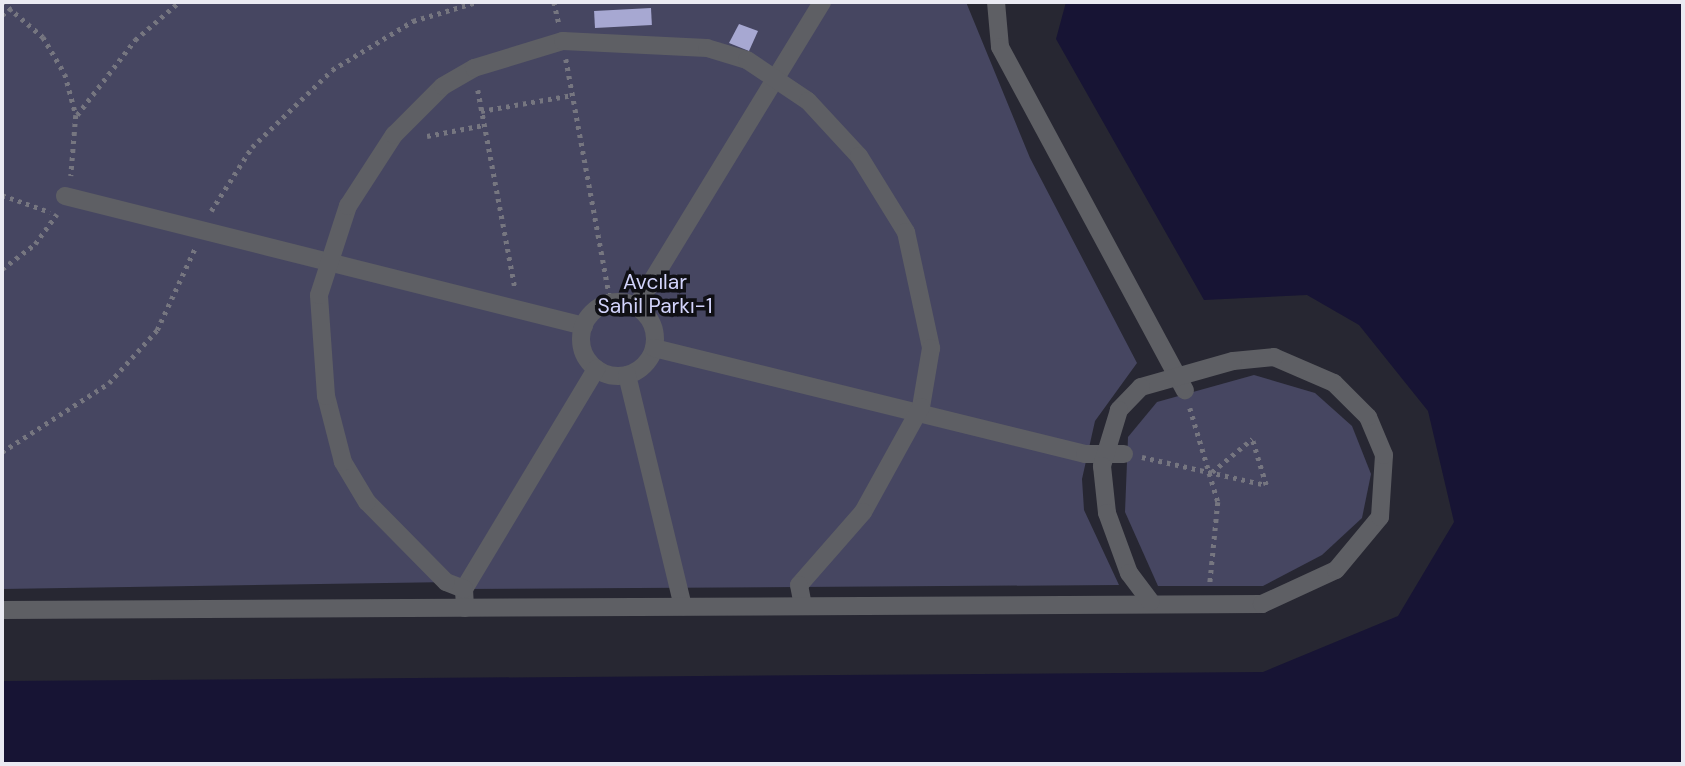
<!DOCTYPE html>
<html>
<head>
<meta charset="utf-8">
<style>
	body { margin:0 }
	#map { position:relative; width:1685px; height:766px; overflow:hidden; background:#272732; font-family:"DM Sans",sans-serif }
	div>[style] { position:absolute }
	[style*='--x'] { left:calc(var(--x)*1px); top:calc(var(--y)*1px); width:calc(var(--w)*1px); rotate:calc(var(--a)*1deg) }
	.green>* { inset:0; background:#464661 }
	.water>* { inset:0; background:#171434 }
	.building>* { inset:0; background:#a7a8d2; transform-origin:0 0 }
	.path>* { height:4.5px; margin-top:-2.25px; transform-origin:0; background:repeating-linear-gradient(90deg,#767680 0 3.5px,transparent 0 8.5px) }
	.minor>* { height:18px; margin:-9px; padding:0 9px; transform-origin:9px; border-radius:9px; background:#5e5f64 }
	.minor>.ring { margin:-9px; padding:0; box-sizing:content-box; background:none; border:18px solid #5e5f64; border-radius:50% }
	span { translate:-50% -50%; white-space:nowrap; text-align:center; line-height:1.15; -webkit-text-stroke:7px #101015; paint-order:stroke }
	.park-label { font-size:21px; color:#d3d4fc }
	.frame { position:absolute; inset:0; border:4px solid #eaeaf2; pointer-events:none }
</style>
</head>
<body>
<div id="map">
	<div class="green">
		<i style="clip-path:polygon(2px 2px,966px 2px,1030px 158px,1137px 363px,1095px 421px,1082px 479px,1084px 510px,1119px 585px,460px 589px,452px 582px,2px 589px)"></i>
		<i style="clip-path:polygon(1254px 375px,1315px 393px,1352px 426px,1371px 474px,1362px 518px,1322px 555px,1263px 586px,1158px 586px,1125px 512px,1128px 437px,1157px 402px)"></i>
	</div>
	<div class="water">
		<i style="clip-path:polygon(1066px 2px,1683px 2px,1683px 764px,2px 764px,2px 681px,1263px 672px,1398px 616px,1454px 522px,1428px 411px,1359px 325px,1307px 295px,1204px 300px,1056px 39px)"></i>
	</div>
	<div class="building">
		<i style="left:651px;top:8px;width:17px;height:57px;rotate:87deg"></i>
		<i style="clip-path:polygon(739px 24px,758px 31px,749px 51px,729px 43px)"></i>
	</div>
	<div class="path">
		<i style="--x:2;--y:2;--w:54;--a:40.5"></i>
		<i style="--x:43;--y:37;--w:43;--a:59.3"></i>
		<i style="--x:65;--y:74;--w:42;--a:75"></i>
		<i style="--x:76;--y:115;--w:61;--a:94.7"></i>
		<i style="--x:554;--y:2;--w:22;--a:77"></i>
		<i style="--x:2;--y:15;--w:12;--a:-35"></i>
		<i style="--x:566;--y:59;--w:248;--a:79.6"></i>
		<i style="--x:478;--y:90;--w:201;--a:79.4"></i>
		<i style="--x:481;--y:111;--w:93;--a:-9.9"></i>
		<i style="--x:77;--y:115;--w:95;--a:-52.3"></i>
		<i style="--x:135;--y:40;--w:58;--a:-40.8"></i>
		<i style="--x:427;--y:136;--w:58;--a:-10.9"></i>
		<i style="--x:2;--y:195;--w:51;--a:19.5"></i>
		<i style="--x:211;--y:211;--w:76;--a:-57.4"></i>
		<i style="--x:252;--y:147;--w:111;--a:-43.9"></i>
		<i style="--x:332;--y:70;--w:95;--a:-31.2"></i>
		<i style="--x:413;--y:21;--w:67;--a:-16.5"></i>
		<i style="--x:2;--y:269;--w:41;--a:-37.1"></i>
		<i style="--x:35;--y:244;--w:37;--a:-54"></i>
		<i style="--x:1190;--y:408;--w:98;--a:73.4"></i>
		<i style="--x:1218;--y:502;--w:81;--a:95.6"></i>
		<i style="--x:2;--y:452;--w:127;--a:-32.8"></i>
		<i style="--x:109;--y:383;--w:72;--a:-47.8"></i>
		<i style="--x:157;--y:330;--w:90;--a:-65.1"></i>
		<i style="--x:1142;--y:457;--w:127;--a:12.7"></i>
		<i style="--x:1266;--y:485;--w:48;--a:-106.9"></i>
		<i style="--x:1212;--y:472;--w:52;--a:-39.5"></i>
	</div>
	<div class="minor">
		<i style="--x:996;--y:2;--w:45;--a:84.9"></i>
		<i style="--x:1000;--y:47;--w:390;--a:61.7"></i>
		<i style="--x:65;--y:196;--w:535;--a:14.06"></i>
		<i class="ring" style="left:581px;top:302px;width:56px;height:56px"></i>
		<i style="--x:636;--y:307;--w:357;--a:-58.6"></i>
		<i style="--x:654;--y:348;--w:444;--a:13.8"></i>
		<i style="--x:1085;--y:454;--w:39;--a:0"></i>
		<i style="--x:627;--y:375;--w:238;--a:76.4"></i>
		<i style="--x:464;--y:589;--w:257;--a:-59"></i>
		<i style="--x:465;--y:608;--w:19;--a:-93"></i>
		<i style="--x:464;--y:589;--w:19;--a:-159"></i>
		<i style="--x:446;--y:582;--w:112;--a:-134.6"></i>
		<i style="--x:367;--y:502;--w:47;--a:-121"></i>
		<i style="--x:343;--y:462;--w:68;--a:-104.4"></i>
		<i style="--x:326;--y:396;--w:101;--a:-94"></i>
		<i style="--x:319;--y:295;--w:94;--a:-72"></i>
		<i style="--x:348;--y:206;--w:85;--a:-57.1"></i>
		<i style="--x:394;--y:135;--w:69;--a:-45"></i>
		<i style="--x:443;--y:86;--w:36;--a:-30"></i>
		<i style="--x:474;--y:68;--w:93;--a:-16.9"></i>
		<i style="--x:563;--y:41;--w:144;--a:2.8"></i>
		<i style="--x:707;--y:48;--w:42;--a:16.7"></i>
		<i style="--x:747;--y:60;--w:73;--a:33.9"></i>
		<i style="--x:808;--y:101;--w:75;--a:47.2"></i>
		<i style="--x:859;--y:156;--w:89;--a:58.3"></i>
		<i style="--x:906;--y:232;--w:119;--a:77.8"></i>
		<i style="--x:931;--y:348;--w:60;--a:99.6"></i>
		<i style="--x:921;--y:407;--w:120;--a:118.9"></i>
		<i style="--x:863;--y:512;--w:97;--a:131.2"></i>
		<i style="--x:799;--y:585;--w:20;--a:79"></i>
		<i style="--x:2;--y:610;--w:1260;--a:-0.27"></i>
		<i style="--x:1262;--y:604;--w:81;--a:-24.7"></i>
		<i style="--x:1336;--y:570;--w:69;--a:-50.3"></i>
		<i style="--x:1380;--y:517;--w:62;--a:-86.3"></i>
		<i style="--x:1384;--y:455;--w:41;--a:-112.8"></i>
		<i style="--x:1368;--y:417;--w:48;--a:-135"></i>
		<i style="--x:1334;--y:383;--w:65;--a:-156.6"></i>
		<i style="--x:1274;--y:357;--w:41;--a:174.4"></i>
		<i style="--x:1233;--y:361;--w:96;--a:164.2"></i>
		<i style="--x:1141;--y:387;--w:32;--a:134"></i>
		<i style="--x:1119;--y:410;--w:59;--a:106.9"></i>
		<i style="--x:1102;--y:466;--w:47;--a:83.9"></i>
		<i style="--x:1107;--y:513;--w:64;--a:69.9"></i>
		<i style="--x:1129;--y:573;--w:36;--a:53"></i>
	</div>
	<div class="park-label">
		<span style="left:655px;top:294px">Avcılar<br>Sahil Parkı-1</span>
	</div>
	<div class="frame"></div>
</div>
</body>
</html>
